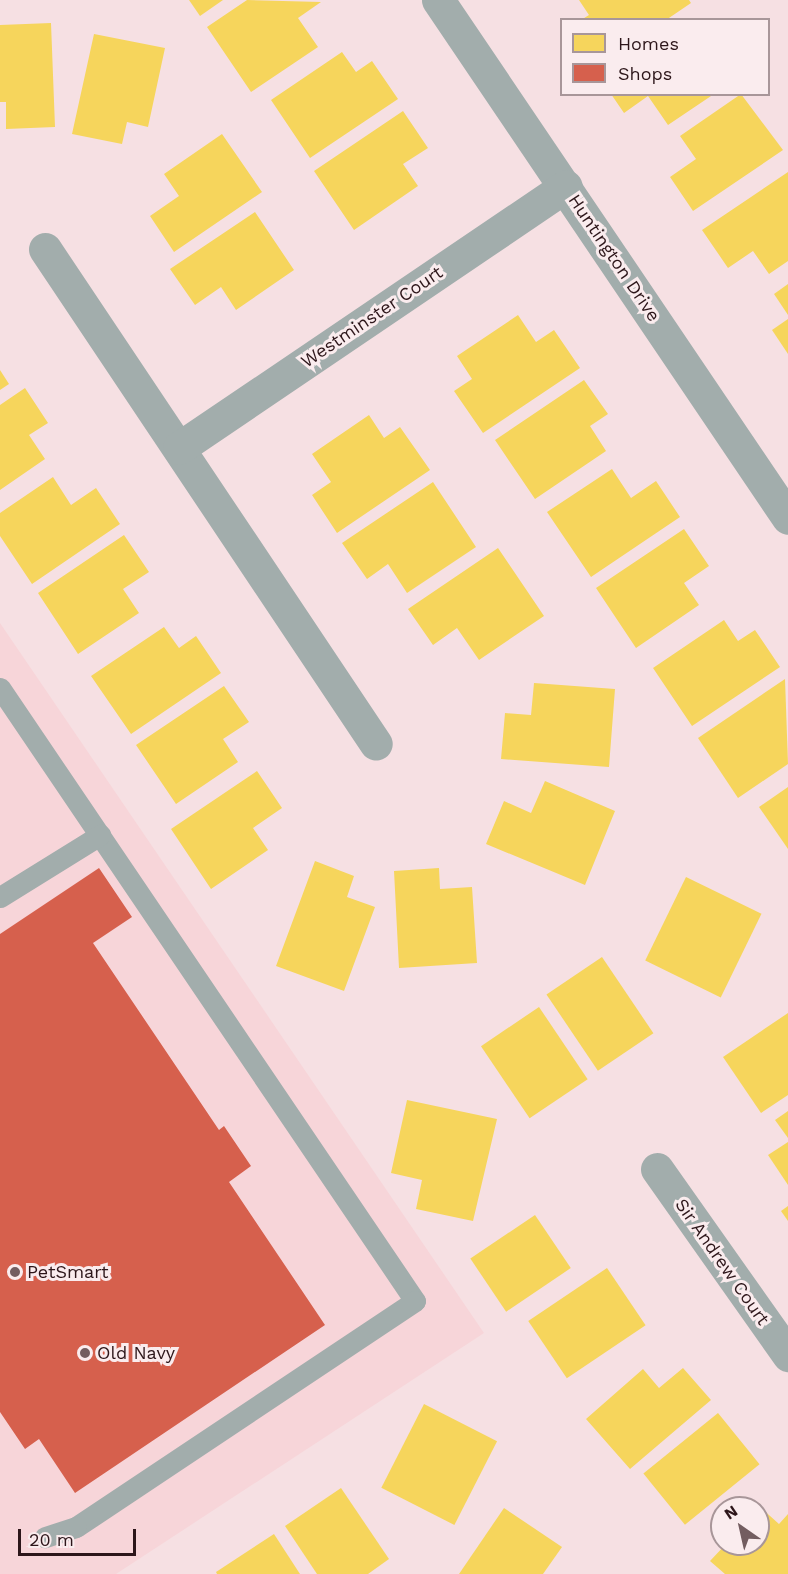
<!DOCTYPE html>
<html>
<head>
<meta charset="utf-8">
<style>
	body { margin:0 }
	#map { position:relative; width:788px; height:1574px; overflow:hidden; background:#f6e0e3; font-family:"Work Sans",sans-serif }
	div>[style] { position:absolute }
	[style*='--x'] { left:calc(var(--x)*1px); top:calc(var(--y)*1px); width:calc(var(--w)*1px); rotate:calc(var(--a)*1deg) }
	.built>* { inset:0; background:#f7d5d9 }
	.homes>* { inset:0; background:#f6d55c; transform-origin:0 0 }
	.shops>* { inset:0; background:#d6604d }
	.lane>* { height:21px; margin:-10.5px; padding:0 10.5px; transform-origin:10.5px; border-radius:10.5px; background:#a2adac }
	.street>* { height:33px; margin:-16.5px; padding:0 16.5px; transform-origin:16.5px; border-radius:16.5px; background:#a2adac }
	.dots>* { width:16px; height:16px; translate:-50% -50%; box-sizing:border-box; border:3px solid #faecee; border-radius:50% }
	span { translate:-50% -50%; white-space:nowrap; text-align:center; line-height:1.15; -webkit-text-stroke:6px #faecee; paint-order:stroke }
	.street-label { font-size:18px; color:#2d161a }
	.poi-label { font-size:18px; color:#2d161a }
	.left { translate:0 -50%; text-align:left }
	.legend { position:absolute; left:560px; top:18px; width:210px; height:78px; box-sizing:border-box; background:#faecee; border:2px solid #a89699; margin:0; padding:8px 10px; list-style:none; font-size:18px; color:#2d161a }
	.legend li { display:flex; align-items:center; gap:12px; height:30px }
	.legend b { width:30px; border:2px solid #a89699 }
	.north { position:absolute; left:710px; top:1496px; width:60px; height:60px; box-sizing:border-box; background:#faecee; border:2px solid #a89699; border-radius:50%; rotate:326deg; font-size:16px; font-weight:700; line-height:24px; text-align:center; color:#2d161a }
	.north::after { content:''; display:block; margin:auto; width:21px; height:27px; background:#735d60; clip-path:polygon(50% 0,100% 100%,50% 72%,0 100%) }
	.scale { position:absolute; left:18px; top:1529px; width:118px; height:27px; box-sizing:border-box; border:3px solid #2d161a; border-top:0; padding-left:8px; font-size:18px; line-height:21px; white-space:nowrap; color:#2d161a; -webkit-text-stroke:4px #faecee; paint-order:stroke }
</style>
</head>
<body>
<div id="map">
	<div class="built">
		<i style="clip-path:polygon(0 623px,484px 1333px,116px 1574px,0 1574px)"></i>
	</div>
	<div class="homes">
		<i style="clip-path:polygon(189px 0,223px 0,200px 16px)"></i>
		<i style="clip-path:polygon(247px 0,321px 2px,298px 18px,318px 47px,251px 92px,207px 27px)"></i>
		<i style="clip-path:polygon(579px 0,689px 0,691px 3px,666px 20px,581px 20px,589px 15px)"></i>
		<i style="clip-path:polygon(51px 23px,55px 127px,6px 129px,6px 102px,0 102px,0 25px)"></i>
		<i style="clip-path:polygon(94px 34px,165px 48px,148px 127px,127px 122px,122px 144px,72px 134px)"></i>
		<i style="clip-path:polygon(342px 52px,356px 72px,372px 61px,398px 99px,310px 158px,271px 100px)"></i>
		<i style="clip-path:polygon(611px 94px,714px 94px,668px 125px,648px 96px,624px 113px)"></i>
		<i style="clip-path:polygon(741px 94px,783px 150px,693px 211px,670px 177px,696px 159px,680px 136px)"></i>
		<i style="clip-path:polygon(403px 111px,428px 148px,403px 164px,418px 186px,354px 230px,314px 171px)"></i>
		<i style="clip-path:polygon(222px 134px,262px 192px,174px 252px,150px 216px,179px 196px,164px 174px)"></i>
		<i style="clip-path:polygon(788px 172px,788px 261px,769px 274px,753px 251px,728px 268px,702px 230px)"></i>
		<i style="clip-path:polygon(255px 212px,294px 270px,236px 310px,221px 287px,195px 305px,170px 269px)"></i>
		<i style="clip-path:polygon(788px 284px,788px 315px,774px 294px)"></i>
		<i style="clip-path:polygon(518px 315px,536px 342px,554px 330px,580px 368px,483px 433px,454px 391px,472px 379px,457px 356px)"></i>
		<i style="clip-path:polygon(788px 319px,788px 354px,772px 330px)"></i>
		<i style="clip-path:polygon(0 370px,9px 384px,0 390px)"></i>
		<i style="clip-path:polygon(584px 380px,608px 414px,590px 426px,606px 451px,535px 499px,495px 440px)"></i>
		<i style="clip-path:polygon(25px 388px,48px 423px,29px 435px,45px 459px,0 490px,0 405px)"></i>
		<i style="clip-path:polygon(369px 415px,384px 438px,400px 427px,430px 470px,337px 533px,312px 495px,331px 482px,312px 454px)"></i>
		<i style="clip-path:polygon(612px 469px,631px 498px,656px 481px,680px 517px,591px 577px,547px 512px)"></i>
		<i style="clip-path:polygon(53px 477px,71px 505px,96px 488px,120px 524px,32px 584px,0 536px,0 513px)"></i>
		<i style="clip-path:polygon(433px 482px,476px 547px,407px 593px,388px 564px,367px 579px,342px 543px)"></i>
		<i style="clip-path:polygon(684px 529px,709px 566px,684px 583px,699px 605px,636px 648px,596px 588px)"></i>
		<i style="clip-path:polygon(124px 535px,149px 572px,123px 589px,139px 613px,78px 654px,38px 593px)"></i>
		<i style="clip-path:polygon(498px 548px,544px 616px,479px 660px,457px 628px,433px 645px,408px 609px)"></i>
		<i style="clip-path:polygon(724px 620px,738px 641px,755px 630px,780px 667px,692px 726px,653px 668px)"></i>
		<i style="clip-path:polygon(164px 627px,179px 648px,196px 636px,221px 673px,131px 734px,91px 676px)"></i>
		<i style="clip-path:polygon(785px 679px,788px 764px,738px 798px,698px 738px)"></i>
		<i style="clip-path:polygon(534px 683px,615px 689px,609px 767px,501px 759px,505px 713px,531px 715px)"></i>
		<i style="clip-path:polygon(224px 686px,249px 722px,223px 739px,238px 762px,176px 804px,136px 745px)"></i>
		<i style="clip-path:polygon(257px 771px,282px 808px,253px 828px,268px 850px,211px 889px,171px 829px)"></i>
		<i style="clip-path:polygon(545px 781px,615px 811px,585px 885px,486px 844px,504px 801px,531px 813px)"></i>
		<i style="clip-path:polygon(788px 787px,788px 849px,759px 807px)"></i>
		<i style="clip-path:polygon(315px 861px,354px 876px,347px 897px,375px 907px,344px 991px,276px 966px)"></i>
		<i style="clip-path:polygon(439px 868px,440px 889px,472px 887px,477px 963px,399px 968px,394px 871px)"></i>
		<i style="left:686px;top:877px;width:84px;height:93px;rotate:26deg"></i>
		<i style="left:602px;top:957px;width:92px;height:67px;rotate:56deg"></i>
		<i style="left:539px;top:1007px;width:87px;height:70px;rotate:56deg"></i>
		<i style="clip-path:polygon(788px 1013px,788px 1095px,761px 1113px,723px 1057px)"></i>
		<i style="clip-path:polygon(407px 1100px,497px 1119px,473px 1221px,416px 1209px,422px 1180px,391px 1173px)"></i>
		<i style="clip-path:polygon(788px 1111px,788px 1138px,775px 1120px)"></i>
		<i style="clip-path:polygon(788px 1142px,788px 1185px,768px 1155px)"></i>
		<i style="clip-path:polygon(788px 1206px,788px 1221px,781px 1211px)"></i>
		<i style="left:535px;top:1215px;width:64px;height:78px;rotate:56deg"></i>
		<i style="left:607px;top:1268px;width:69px;height:95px;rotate:56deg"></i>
		<i style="clip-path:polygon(683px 1368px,711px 1400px,630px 1469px,586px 1419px,643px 1369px,659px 1388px)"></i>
		<i style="left:424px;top:1404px;width:82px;height:94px;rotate:27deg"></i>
		<i style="left:718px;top:1413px;width:66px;height:96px;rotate:51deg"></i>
		<i style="clip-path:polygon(341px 1488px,389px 1559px,368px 1574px,317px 1574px,285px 1526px)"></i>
		<i style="clip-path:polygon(760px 1507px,779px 1524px,788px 1514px,788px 1574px,725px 1574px,710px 1561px,726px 1544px,758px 1544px)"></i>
		<i style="clip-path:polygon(504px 1508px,562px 1547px,543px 1574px,459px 1574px)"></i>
		<i style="clip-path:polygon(274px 1534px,300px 1574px,217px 1574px,216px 1572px)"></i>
	</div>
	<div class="shops">
		<i style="clip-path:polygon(99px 868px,132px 917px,93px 943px,219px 1130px,224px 1126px,251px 1166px,229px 1182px,325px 1325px,75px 1493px,39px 1439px,25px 1449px,0 1412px,0 934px)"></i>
	</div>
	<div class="lane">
		<i style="--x:0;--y:688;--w:740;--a:55.9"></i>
		<i style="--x:415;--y:1301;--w:407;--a:146.3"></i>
		<i style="--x:76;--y:1527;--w:33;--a:162"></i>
		<i style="--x:0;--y:897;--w:118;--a:-31.8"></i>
	</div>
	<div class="street">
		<i style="--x:438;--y:0;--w:625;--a:55.95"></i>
		<i style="--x:45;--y:249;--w:595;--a:56.23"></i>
		<i style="--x:179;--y:448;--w:467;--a:-34.1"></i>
		<i style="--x:657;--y:1169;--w:228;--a:54.8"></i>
	</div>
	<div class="dots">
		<i style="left:15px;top:1272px;background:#735d60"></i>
		<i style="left:85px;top:1353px;background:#735d60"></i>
	</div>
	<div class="street-label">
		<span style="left:614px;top:258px;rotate:56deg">Huntington Drive</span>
		<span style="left:372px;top:317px;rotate:-34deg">Westminster Court</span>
		<span style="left:722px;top:1262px;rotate:55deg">Sir Andrew Court</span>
	</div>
	<div class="poi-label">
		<span class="left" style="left:27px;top:1272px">PetSmart</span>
		<span class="left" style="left:97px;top:1353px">Old Navy</span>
	</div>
	<ul class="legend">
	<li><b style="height:16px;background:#f6d55c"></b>Homes</li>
	<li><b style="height:16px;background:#d6604d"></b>Shops</li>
	</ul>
	<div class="north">N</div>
	<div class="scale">20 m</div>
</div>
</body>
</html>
